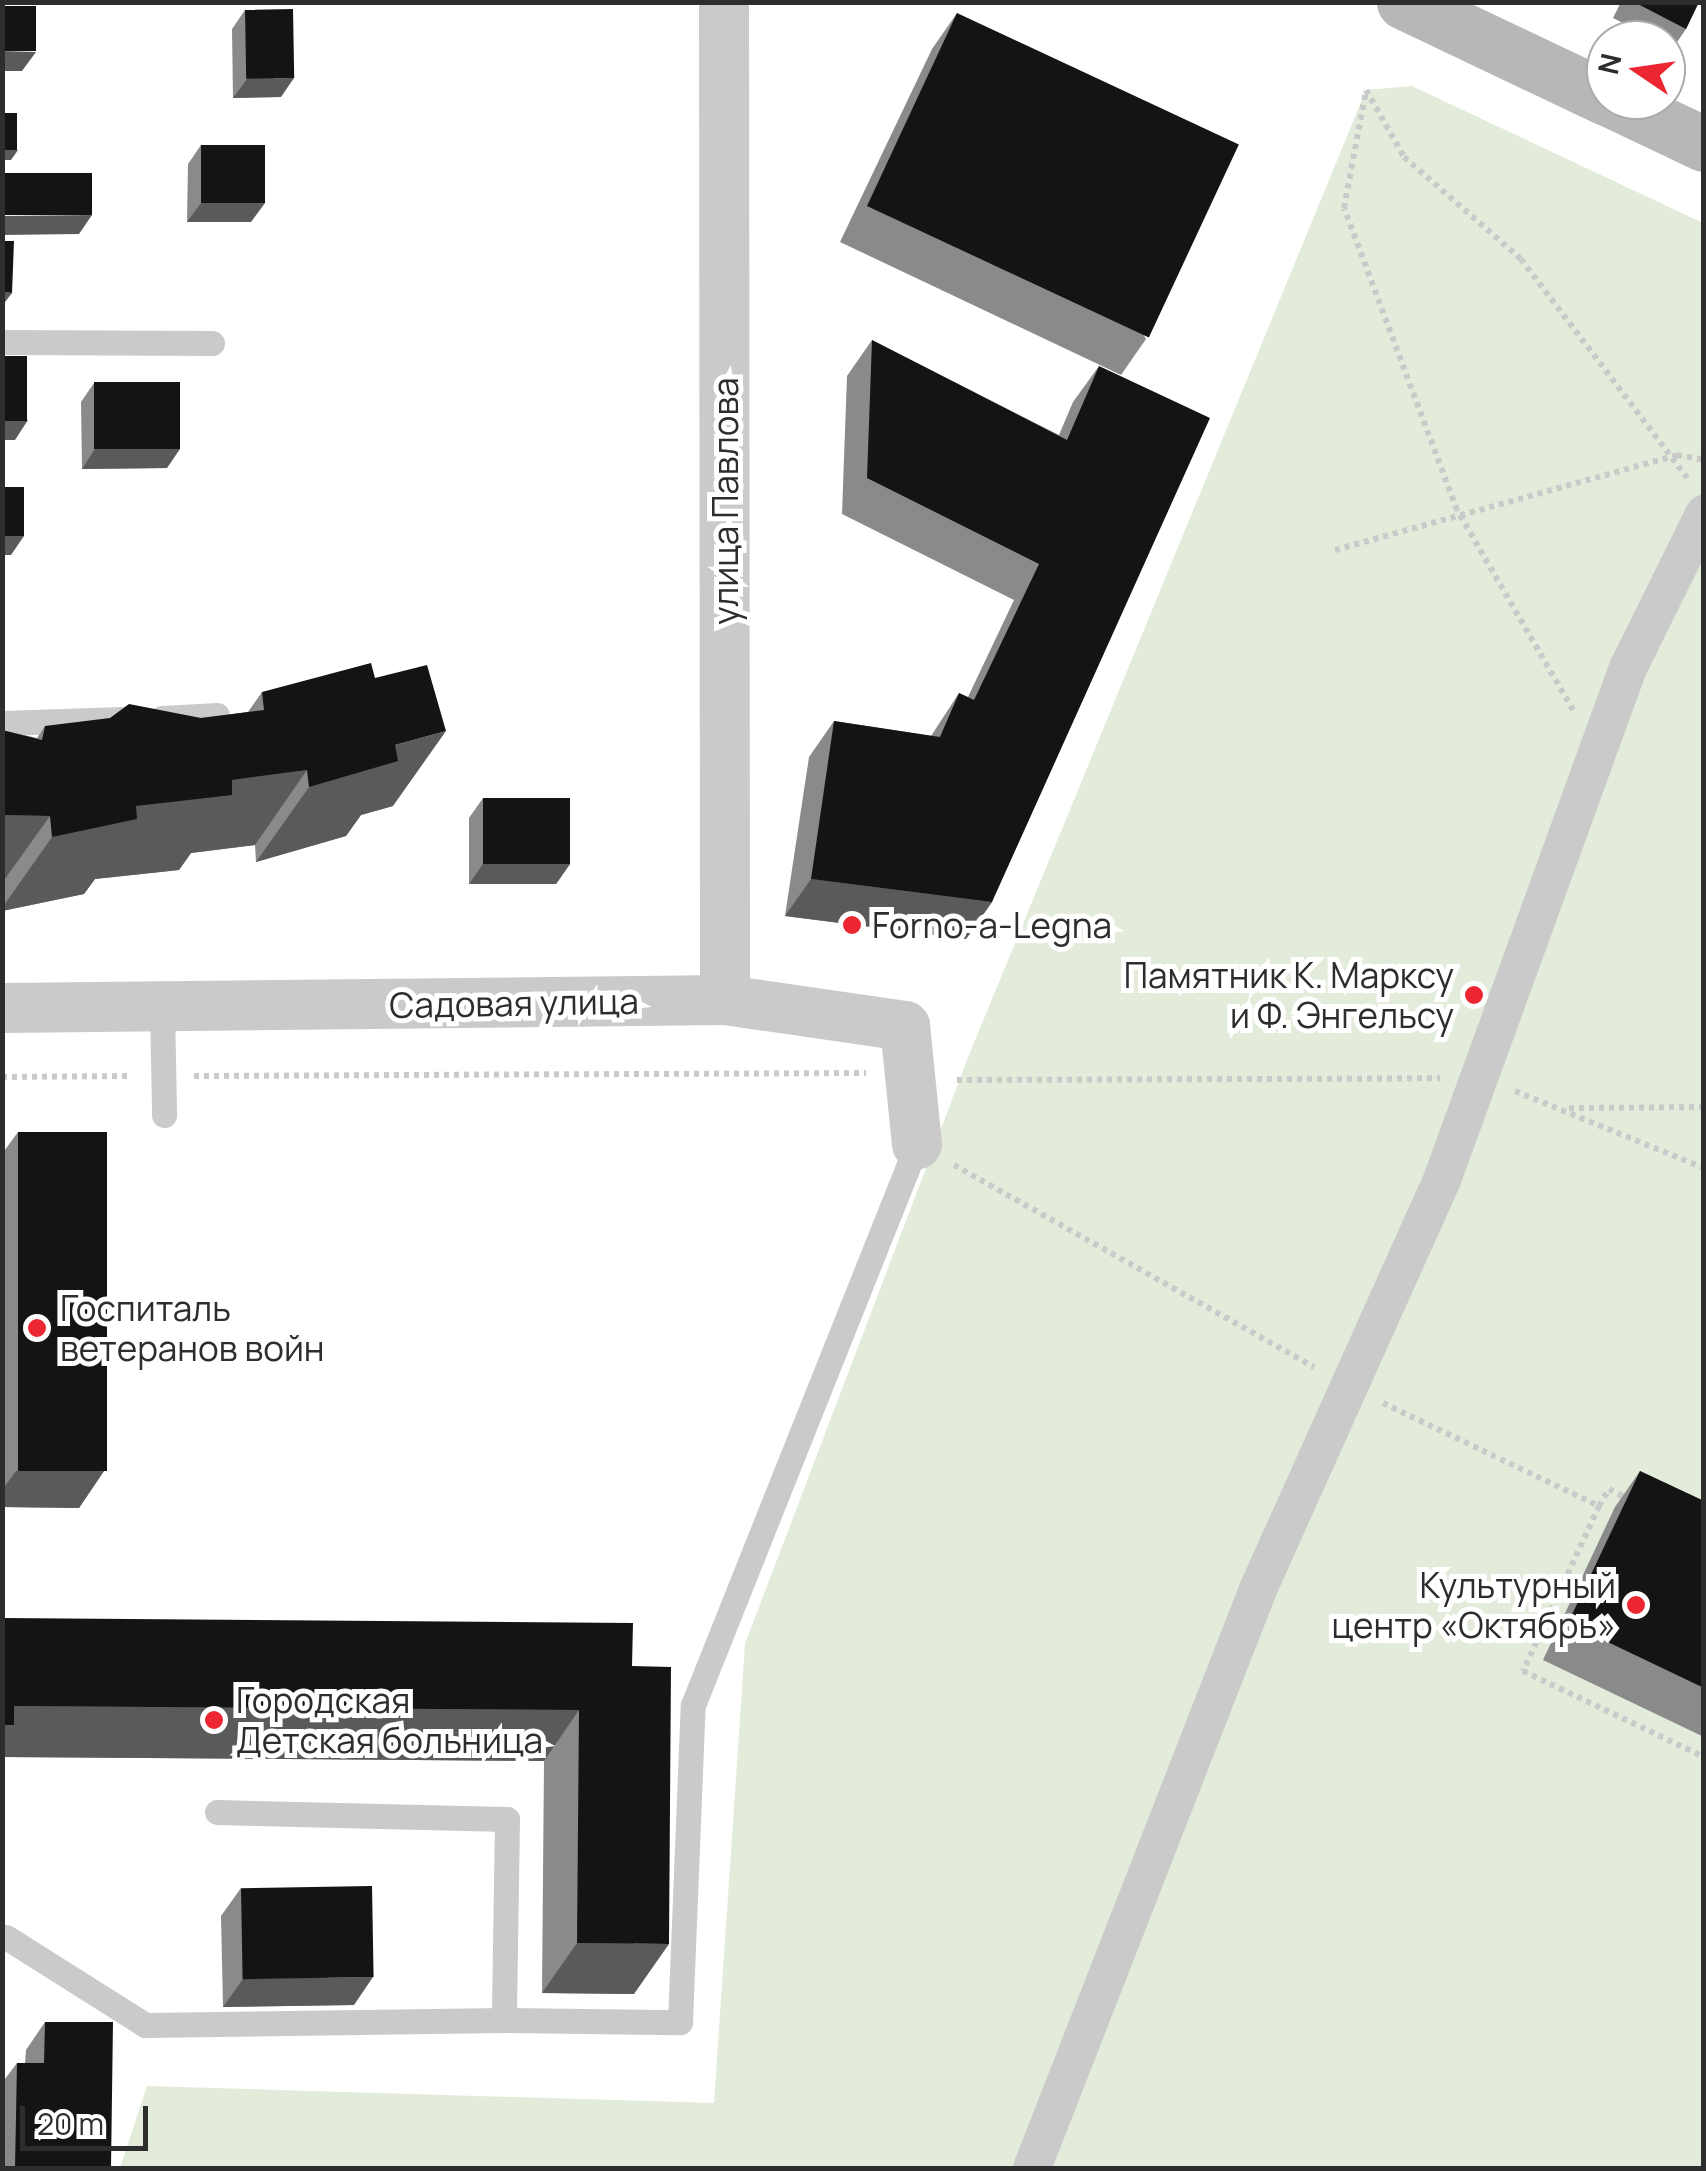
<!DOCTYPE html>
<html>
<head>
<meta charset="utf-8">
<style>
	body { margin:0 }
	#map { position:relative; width:1706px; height:2171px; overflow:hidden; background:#fff; font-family:Manrope,sans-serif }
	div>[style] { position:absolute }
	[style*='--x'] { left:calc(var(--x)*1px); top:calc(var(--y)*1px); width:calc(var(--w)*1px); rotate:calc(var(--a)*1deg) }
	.green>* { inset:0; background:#e3ecda }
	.path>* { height:6px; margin-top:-3px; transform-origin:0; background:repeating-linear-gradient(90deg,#cacaca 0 5px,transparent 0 10px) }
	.service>* { height:25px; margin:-12.5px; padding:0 12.5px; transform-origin:12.5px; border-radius:12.5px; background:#cacaca }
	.pedestrian>* { height:38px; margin:-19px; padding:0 19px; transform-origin:19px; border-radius:19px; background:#cacaca }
	.minor>* { height:50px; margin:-25px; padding:0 25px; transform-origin:25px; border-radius:25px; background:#cacaca }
	.secondary>* { height:55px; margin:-27.5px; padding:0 27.5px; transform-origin:27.5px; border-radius:27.5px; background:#b7b7b7 }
	.wall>* { inset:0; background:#8a8a8a }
	.shaded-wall>* { inset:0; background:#5a5a5a }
	.building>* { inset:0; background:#141414; transform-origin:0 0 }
	.dots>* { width:28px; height:28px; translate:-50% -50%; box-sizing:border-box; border:5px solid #fff; border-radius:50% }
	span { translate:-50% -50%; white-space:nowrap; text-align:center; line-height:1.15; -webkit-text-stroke:10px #fff; paint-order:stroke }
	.street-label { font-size:35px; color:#2d2d2d }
	.poi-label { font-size:35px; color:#2d2d2d }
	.left { translate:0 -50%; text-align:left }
	.right { translate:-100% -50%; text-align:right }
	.frame { position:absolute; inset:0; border:5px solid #2d2d2d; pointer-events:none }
	.north { position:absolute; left:1586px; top:20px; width:100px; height:100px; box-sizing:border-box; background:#fff; border:2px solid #ababab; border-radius:50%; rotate:283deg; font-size:28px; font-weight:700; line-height:40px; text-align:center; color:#2d2d2d }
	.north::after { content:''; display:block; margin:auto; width:35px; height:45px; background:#ed2732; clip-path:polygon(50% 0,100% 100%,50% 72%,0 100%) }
	.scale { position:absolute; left:20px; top:2106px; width:128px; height:45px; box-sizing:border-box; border:5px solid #2d2d2d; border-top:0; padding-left:12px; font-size:30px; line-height:35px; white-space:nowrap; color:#2d2d2d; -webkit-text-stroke:8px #fff; paint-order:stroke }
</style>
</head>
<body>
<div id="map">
	<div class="green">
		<i style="clip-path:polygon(1412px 86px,1703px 223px,1703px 2168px,120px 2168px,147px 2086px,714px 2103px,745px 1644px,969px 1055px,1366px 90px)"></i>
	</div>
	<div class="path">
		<i style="--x:1335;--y:550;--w:355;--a:-15.5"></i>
		<i style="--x:1677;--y:455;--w:27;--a:10"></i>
		<i style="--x:1573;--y:710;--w:231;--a:-120.1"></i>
		<i style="--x:1457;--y:510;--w:322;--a:-110.5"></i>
		<i style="--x:1344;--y:208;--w:120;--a:-79.4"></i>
		<i style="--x:1366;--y:90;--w:77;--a:60.4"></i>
		<i style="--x:1404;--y:157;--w:155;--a:41.1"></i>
		<i style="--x:1521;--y:259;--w:275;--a:52.8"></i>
		<i style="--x:194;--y:1076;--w:672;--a:-0.26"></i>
		<i style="--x:2;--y:1077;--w:129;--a:-0.4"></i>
		<i style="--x:957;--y:1080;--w:483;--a:-0.2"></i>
		<i style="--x:1515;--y:1091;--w:204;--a:22.2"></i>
		<i style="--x:1569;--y:1108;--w:135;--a:-0.4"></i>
		<i style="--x:954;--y:1165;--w:413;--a:29.3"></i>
		<i style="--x:1383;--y:1403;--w:239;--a:25.5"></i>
		<i style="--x:1599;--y:1506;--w:20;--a:-60"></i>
		<i style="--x:1609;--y:1489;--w:24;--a:28"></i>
		<i style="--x:1599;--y:1506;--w:182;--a:114.7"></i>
		<i style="--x:1523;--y:1671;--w:200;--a:25.4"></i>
	</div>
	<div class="service">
		<i style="--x:2;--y:342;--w:210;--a:0.3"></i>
		<i style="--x:162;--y:718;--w:55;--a:-3.1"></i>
		<i style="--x:2;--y:723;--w:120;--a:-1.9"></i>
		<i style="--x:162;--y:1006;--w:109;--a:88.9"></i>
		<i style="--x:217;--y:1812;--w:290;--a:1.4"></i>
		<i style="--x:507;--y:1819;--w:201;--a:90.9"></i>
		<i style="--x:504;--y:2020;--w:176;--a:0.7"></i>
		<i style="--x:680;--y:2022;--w:317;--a:-87.7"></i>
		<i style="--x:693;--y:1705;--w:604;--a:-68.23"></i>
		<i style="--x:6;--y:1937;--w:165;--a:32.3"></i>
		<i style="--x:145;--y:2025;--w:359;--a:-0.8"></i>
	</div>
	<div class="pedestrian">
		<i style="--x:1032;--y:2168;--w:624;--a:-68.66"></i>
		<i style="--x:1259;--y:1587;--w:449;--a:-65.8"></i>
		<i style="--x:1443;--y:1177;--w:542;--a:-70.03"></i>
		<i style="--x:1628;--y:668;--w:172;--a:-63.7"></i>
	</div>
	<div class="minor">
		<i style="--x:724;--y:2;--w:998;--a:89.94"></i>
		<i style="--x:2;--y:1008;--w:723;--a:-0.63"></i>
		<i style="--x:725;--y:1000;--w:182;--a:8.2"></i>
		<i style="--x:905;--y:1026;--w:119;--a:84.2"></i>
	</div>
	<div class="secondary">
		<i style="--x:1404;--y:2;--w:224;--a:25.4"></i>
		<i style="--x:1611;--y:100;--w:103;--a:25.3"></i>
	</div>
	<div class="wall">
		<i style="clip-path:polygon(1621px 2px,1699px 2px,1686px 29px,1673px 48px,1666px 45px,1666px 40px,1657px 40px,1613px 18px)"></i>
		<i style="clip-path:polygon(245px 10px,281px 97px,233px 98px,232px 29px)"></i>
		<i style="clip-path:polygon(957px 13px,1146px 339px,1121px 375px,840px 242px,932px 49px)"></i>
		<i style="clip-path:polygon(201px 145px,251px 222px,187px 222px,188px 164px)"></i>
		<i style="clip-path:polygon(872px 340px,1059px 435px,1073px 402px,1099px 366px,992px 902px,966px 939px,785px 916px,809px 757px,834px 721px,931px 736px,959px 693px,968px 697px,1014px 600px,842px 514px,847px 376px)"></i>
		<i style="clip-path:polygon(94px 383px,167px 468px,82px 469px,81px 402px)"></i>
		<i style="clip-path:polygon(262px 692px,393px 806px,361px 815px,346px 836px,256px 862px,255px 845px,191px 853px,179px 870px,95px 879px,84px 894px,2px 911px,2px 730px,37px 738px,45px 726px,201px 718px,248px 712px)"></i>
		<i style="clip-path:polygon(483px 798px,570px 864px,556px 884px,469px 884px,469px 818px)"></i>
		<i style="clip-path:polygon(18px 1132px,104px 1471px,79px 1508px,2px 1507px,2px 1154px)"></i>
		<i style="clip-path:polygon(1640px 1471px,1704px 1501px,1704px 1737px,1543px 1660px,1615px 1507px)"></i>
		<i style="clip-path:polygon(2px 1618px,632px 1666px,634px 1994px,542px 1993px,544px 1761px,2px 1757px)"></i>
		<i style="clip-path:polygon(241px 1888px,354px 2005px,223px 2007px,221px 1916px)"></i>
		<i style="clip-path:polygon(45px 2022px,111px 2168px,2px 2168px,2px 2083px,17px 2063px,25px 2063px,26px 2050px)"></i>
	</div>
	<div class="shaded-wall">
		<i style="clip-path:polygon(2px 51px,36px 52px,22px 71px,2px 71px)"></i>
		<i style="clip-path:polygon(294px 78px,281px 97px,233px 98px,247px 79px)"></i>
		<i style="clip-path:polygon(2px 150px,18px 150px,11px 160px,2px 160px)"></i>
		<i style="clip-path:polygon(201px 203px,265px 203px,251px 222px,187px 222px)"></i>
		<i style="clip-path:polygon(92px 215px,79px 234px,2px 235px,2px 216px)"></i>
		<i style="clip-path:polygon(2px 292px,12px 293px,2px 306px)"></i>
		<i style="clip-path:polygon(28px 420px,15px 440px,2px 440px,2px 421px)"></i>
		<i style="clip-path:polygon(95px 449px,180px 449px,167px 468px,82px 469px)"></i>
		<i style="clip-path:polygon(2px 536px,24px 536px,11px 555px,2px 555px)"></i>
		<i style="clip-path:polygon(446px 731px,393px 806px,361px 815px,346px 836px,256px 862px,309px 787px,395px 745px)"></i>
		<i style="clip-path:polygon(307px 770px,255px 845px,191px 853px,179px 870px,95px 879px,84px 894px,2px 911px,2px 908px,52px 837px,136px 806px,232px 780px)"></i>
		<i style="clip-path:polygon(2px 815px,50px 816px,2px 883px)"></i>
		<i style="clip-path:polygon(483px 864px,570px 864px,556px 884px,469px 884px)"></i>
		<i style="clip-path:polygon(811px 879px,992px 902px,966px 939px,785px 916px)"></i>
		<i style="clip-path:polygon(16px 1471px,104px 1471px,79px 1508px,2px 1507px,2px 1490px)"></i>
		<i style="clip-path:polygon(14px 1706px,579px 1710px,544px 1761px,2px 1757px,2px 1723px)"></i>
		<i style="clip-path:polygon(577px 1943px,669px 1944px,634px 1994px,542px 1993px)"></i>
		<i style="clip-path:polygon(373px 1977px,354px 2005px,223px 2007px,243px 1979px)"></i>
	</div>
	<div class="building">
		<i style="clip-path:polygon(1634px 2px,1699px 2px,1686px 29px)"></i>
		<i style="left:2px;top:6px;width:34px;height:45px"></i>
		<i style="left:293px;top:9px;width:69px;height:48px;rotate:89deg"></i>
		<i style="left:957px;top:13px;width:311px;height:213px;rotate:25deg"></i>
		<i style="left:2px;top:113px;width:15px;height:37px"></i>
		<i style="left:201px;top:145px;width:64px;height:58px"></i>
		<i style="left:92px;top:173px;width:42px;height:90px;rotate:90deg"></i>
		<i style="clip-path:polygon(2px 241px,14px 241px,12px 293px,2px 292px)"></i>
		<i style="clip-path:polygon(872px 340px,1067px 440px,1099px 366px,1210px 418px,992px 902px,811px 879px,834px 721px,940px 737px,959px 693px,974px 700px,1039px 564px,867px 478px)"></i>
		<i style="left:2px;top:356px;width:25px;height:65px"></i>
		<i style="left:180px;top:382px;width:67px;height:86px;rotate:90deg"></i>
		<i style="left:2px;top:487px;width:22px;height:49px"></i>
		<i style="clip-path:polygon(371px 663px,375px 678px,427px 665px,446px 731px,395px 745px,398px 761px,309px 787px,307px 770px,232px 780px,232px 795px,136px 806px,137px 819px,52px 837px,50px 816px,2px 815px,2px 730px,42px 740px,45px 726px,110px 718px,129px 704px,201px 718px,264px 710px,262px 692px)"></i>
		<i style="left:483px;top:798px;width:87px;height:66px"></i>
		<i style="left:18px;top:1132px;width:89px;height:339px"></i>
		<i style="clip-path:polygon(1640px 1471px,1704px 1501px,1704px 1688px,1568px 1623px)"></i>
		<i style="clip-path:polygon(2px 1618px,633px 1623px,632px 1666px,671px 1667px,669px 1944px,577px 1943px,579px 1710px,14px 1706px,14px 1725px,2px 1725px)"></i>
		<i style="left:372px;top:1886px;width:91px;height:131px;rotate:89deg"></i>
		<i style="clip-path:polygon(45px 2022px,113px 2022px,111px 2168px,15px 2168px,17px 2063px,44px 2063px)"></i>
	</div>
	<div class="dots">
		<i style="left:852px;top:925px;background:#ed2732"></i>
		<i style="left:1474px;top:995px;background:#ed2732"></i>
		<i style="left:37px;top:1328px;background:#ed2732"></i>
		<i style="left:1636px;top:1605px;background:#ed2732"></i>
		<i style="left:214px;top:1720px;background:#ed2732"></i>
	</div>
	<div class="street-label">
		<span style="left:725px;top:501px;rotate:-90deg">улица Павлова</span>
		<span style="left:514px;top:1003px;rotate:-1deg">Садовая улица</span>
	</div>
	<div class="poi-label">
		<span class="left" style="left:872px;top:925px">Forno-a-Legna</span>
		<span class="right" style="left:1454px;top:995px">Памятник К. Марксу<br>и Ф. Энгельсу</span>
		<span class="left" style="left:60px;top:1328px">Госпиталь<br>ветеранов войн</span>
		<span class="right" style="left:1616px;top:1605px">Культурный<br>центр «Октябрь»</span>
		<span class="left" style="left:236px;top:1720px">Городская<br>Детская больница</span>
	</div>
	<div class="frame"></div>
	<div class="north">N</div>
	<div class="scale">20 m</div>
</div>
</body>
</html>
